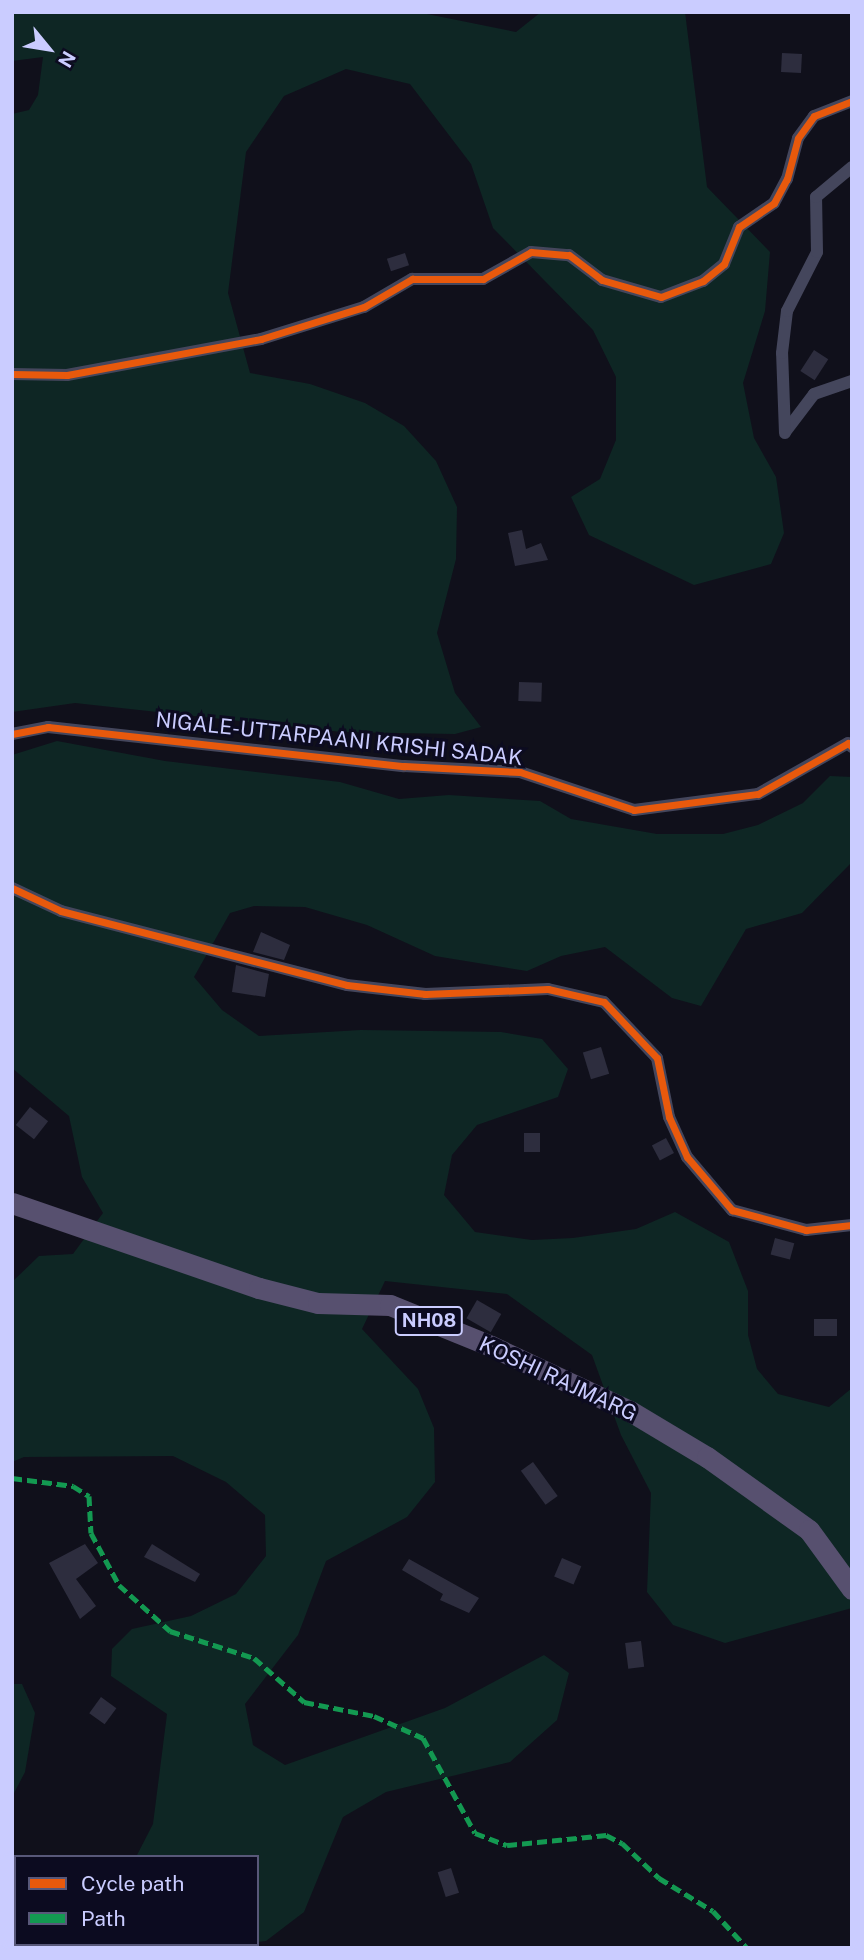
<!DOCTYPE html>
<html>
<head>
<meta charset="utf-8">
<style>
	body { margin:0 }
	#map { position:relative; width:864px; height:1960px; overflow:hidden; background:#10101b; font-family:"Public Sans",sans-serif }
	div>[style] { position:absolute }
	[style*='--x'] { left:calc(var(--x)*1px); top:calc(var(--y)*1px); width:calc(var(--w)*1px); rotate:calc(var(--a)*1deg) }
	.green>* { inset:0; background:#0e2624 }
	.building>* { inset:0; background:#2d2d3e; transform-origin:0 0 }
	.street>* { height:12px; margin:-6px; padding:0 6px; transform-origin:6px; border-radius:6px; background:#44465c }
	.primary>* { height:21px; margin:-10.5px; padding:0 10.5px; transform-origin:10.5px; border-radius:10.5px; background:#57506f }
	.quiet>* { height:5px; margin-top:-2.5px; transform-origin:0; background:repeating-linear-gradient(90deg,#139951 0 10px,transparent 0 15px) }
	.cycleway>* { height:7px; margin:-3.5px; padding:0 3.5px; transform-origin:3.5px; border-radius:3.5px; background:#e8590c }
	span { translate:-50% -50%; white-space:nowrap; text-align:center; line-height:1.15; -webkit-text-stroke:6px #0c0b20; paint-order:stroke }
	.shield-label span { padding:2px 5px; background:#0c0b20; border:2px solid; border-radius:5px; -webkit-text-stroke-width:0 }
	.shield-label { font-size:19px; color:#caccff; font-weight:700 }
	.street-label { font-size:21px; color:#caccff }
	.frame { position:absolute; inset:0; border:14px solid #caccff; pointer-events:none }
	.legend { position:absolute; left:14px; top:1855px; width:245px; height:91px; box-sizing:border-box; background:#0c0b20; border:2px solid #585879; margin:0; padding:9px 12px; list-style:none; font-size:21px; color:#caccff }
	.legend li { display:flex; align-items:center; gap:14px; height:35px }
	.legend b { width:35px; border:2px solid #585879 }
	.north { position:absolute; left:14px; top:14px; width:70px; height:70px; -webkit-text-stroke:5px #0c0b20; paint-order:stroke; rotate:120deg; font-size:19px; font-weight:700; line-height:28px; text-align:center; color:#caccff }
	.north::after { content:''; display:block; margin:auto; width:24px; height:32px; background:#caccff; clip-path:polygon(50% 0,100% 100%,50% 72%,0 100%) }
</style>
</head>
<body>
<div id="map">
	<div class="green">
		<i style="clip-path:polygon(12px 12px,417px 12px,516px 32px,541px 12px,685px 12px,707px 187px,770px 252px,765px 311px,743px 383px,754px 438px,776px 477px,784px 533px,771px 564px,694px 585px,589px 535px,571px 497px,600px 479px,616px 440px,616px 377px,593px 330px,493px 228px,471px 164px,410px 84px,346px 69px,284px 96px,246px 152px,228px 293px,250px 373px,310px 384px,365px 403px,404px 426px,436px 461px,457px 507px,456px 559px,437px 633px,455px 693px,481px 727px,455px 734px,342px 732px,75px 703px,12px 712px,12px 114px,29px 110px,38px 95px,43px 57px,12px 61px)"></i>
		<i style="clip-path:polygon(57px 741px,165px 761px,340px 782px,399px 799px,449px 795px,540px 801px,571px 819px,657px 834px,723px 834px,758px 825px,803px 803px,830px 776px,852px 777px,852px 862px,802px 913px,746px 929px,701px 1006px,672px 998px,605px 947px,561px 956px,527px 971px,435px 956px,367px 925px,305px 907px,254px 906px,230px 913px,194px 977px,222px 1010px,259px 1036px,361px 1030px,501px 1032px,542px 1039px,568px 1069px,558px 1097px,477px 1125px,452px 1155px,444px 1195px,475px 1232px,532px 1240px,573px 1238px,636px 1229px,675px 1212px,729px 1242px,748px 1291px,748px 1335px,757px 1369px,778px 1394px,829px 1407px,852px 1388px,852px 1608px,725px 1643px,673px 1625px,647px 1592px,651px 1493px,621px 1435px,592px 1355px,507px 1294px,385px 1281px,362px 1329px,418px 1389px,434px 1428px,435px 1482px,407px 1517px,326px 1561px,298px 1635px,245px 1704px,253px 1745px,285px 1765px,445px 1708px,544px 1655px,569px 1673px,557px 1720px,510px 1762px,386px 1792px,343px 1817px,304px 1912px,266px 1941px,257px 1942px,257px 1857px,136px 1857px,153px 1824px,167px 1714px,111px 1676px,112px 1649px,132px 1629px,191px 1616px,236px 1594px,266px 1556px,265px 1515px,226px 1482px,173px 1456px,24px 1457px,12px 1462px,12px 1282px,39px 1256px,73px 1254px,103px 1213px,82px 1177px,69px 1116px,12px 1068px,12px 755px)"></i>
		<i style="clip-path:polygon(12px 1684px,22px 1684px,35px 1713px,25px 1772px,12px 1797px)"></i>
	</div>
	<div class="building">
		<i style="left:782px;top:53px;width:20px;height:19px;rotate:3deg"></i>
		<i style="left:405px;top:253px;width:13px;height:19px;rotate:72deg"></i>
		<i style="left:814px;top:350px;width:17px;height:25px;rotate:33deg"></i>
		<i style="clip-path:polygon(522px 530px,526px 549px,541px 543px,548px 560px,515px 566px,508px 533px)"></i>
		<i style="left:519px;top:682px;width:23px;height:19px;rotate:2deg"></i>
		<i style="clip-path:polygon(261px 932px,290px 945px,284px 960px,253px 952px)"></i>
		<i style="clip-path:polygon(236px 965px,269px 974px,265px 997px,232px 992px)"></i>
		<i style="left:601px;top:1047px;width:28px;height:19px;rotate:73deg"></i>
		<i style="left:30px;top:1107px;width:23px;height:23px;rotate:38deg"></i>
		<i style="left:524px;top:1133px;width:16px;height:19px"></i>
		<i style="left:666px;top:1138px;width:17px;height:16px;rotate:62deg"></i>
		<i style="left:775px;top:1238px;width:20px;height:17px;rotate:15deg"></i>
		<i style="left:477px;top:1300px;width:28px;height:21px;rotate:30deg"></i>
		<i style="left:814px;top:1319px;width:23px;height:17px"></i>
		<i style="left:533px;top:1462px;width:42px;height:15px;rotate:54deg"></i>
		<i style="clip-path:polygon(85px 1544px,98px 1563px,76px 1579px,96px 1606px,80px 1619px,49px 1563px)"></i>
		<i style="clip-path:polygon(152px 1544px,200px 1574px,195px 1582px,144px 1557px)"></i>
		<i style="left:562px;top:1558px;width:21px;height:20px;rotate:23deg"></i>
		<i style="clip-path:polygon(409px 1559px,479px 1598px,469px 1613px,440px 1600px,443px 1594px,402px 1570px)"></i>
		<i style="left:641px;top:1641px;width:26px;height:16px;rotate:83deg"></i>
		<i style="left:101px;top:1697px;width:19px;height:20px;rotate:36deg"></i>
		<i style="left:451px;top:1868px;width:26px;height:14px;rotate:72deg"></i>
	</div>
	<div class="street">
		<i style="--x:12;--y:374;--w:55;--a:1"></i>
		<i style="--x:67;--y:375;--w:197;--a:-10.5"></i>
		<i style="--x:261;--y:339;--w:108;--a:-17.3"></i>
		<i style="--x:364;--y:307;--w:56;--a:-30.3"></i>
		<i style="--x:412;--y:279;--w:71;--a:0"></i>
		<i style="--x:483;--y:279;--w:55;--a:-29.4"></i>
		<i style="--x:531;--y:252;--w:38;--a:5"></i>
		<i style="--x:569;--y:255;--w:41;--a:37.1"></i>
		<i style="--x:602;--y:280;--w:61;--a:16.1"></i>
		<i style="--x:661;--y:297;--w:45;--a:-20.9"></i>
		<i style="--x:703;--y:281;--w:27;--a:-39"></i>
		<i style="--x:724;--y:264;--w:40;--a:-68"></i>
		<i style="--x:739;--y:227;--w:42;--a:-34.4"></i>
		<i style="--x:774;--y:203;--w:27;--a:-62"></i>
		<i style="--x:787;--y:179;--w:42;--a:-75"></i>
		<i style="--x:798;--y:138;--w:27;--a:-54"></i>
		<i style="--x:814;--y:116;--w:41;--a:-21.5"></i>
		<i style="--x:786;--y:431;--w:46;--a:-52.9"></i>
		<i style="--x:814;--y:394;--w:40;--a:-18.9"></i>
		<i style="--x:785;--y:433;--w:80;--a:-92.1"></i>
		<i style="--x:782;--y:353;--w:42;--a:-83.2"></i>
		<i style="--x:787;--y:311;--w:66;--a:-63"></i>
		<i style="--x:817;--y:252;--w:55;--a:-91"></i>
		<i style="--x:816;--y:197;--w:47;--a:-39.8"></i>
		<i style="--x:12;--y:734;--w:37;--a:-11"></i>
		<i style="--x:48;--y:727;--w:358;--a:6.3"></i>
		<i style="--x:404;--y:766;--w:116;--a:3"></i>
		<i style="--x:520;--y:772;--w:120;--a:18.4"></i>
		<i style="--x:634;--y:810;--w:125;--a:-7.4"></i>
		<i style="--x:758;--y:794;--w:103;--a:-29.5"></i>
		<i style="--x:848;--y:743;--w:6;--a:45"></i>
		<i style="--x:12;--y:888;--w:54;--a:25.1"></i>
		<i style="--x:61;--y:911;--w:295;--a:14.5"></i>
		<i style="--x:347;--y:985;--w:79;--a:6.6"></i>
		<i style="--x:425;--y:994;--w:123;--a:-2.3"></i>
		<i style="--x:548;--y:989;--w:57;--a:13.1"></i>
		<i style="--x:604;--y:1002;--w:77;--a:46.6"></i>
		<i style="--x:657;--y:1058;--w:60;--a:78.5"></i>
		<i style="--x:669;--y:1117;--w:44;--a:65.8"></i>
		<i style="--x:687;--y:1157;--w:70;--a:49.7"></i>
		<i style="--x:732;--y:1210;--w:77;--a:15.1"></i>
		<i style="--x:806;--y:1230;--w:46;--a:-6.2"></i>
	</div>
	<div class="primary">
		<i style="--x:12;--y:1203;--w:261;--a:19"></i>
		<i style="--x:259;--y:1288;--w:61;--a:14.3"></i>
		<i style="--x:318;--y:1303;--w:72;--a:1.6"></i>
		<i style="--x:390;--y:1305;--w:109;--a:22.1"></i>
		<i style="--x:491;--y:1346;--w:153;--a:25.1"></i>
		<i style="--x:630;--y:1411;--w:90;--a:30.9"></i>
		<i style="--x:707;--y:1457;--w:125;--a:35.6"></i>
		<i style="--x:809;--y:1530;--w:73;--a:53.9"></i>
	</div>
	<div class="quiet">
		<i style="--x:12;--y:1478;--w:62;--a:7.5"></i>
		<i style="--x:73;--y:1486;--w:19;--a:32"></i>
		<i style="--x:89;--y:1496;--w:37;--a:87"></i>
		<i style="--x:91;--y:1533;--w:59;--a:61.7"></i>
		<i style="--x:119;--y:1585;--w:69;--a:42"></i>
		<i style="--x:170;--y:1631;--w:88;--a:17.8"></i>
		<i style="--x:254;--y:1658;--w:67;--a:41.3"></i>
		<i style="--x:304;--y:1702;--w:71;--a:11.3"></i>
		<i style="--x:374;--y:1716;--w:54;--a:24.2"></i>
		<i style="--x:423;--y:1738;--w:108;--a:61.3"></i>
		<i style="--x:475;--y:1833;--w:34;--a:21"></i>
		<i style="--x:507;--y:1845;--w:100;--a:-5.8"></i>
		<i style="--x:606;--y:1835;--w:18;--a:27"></i>
		<i style="--x:622;--y:1843;--w:51;--a:43.4"></i>
		<i style="--x:659;--y:1878;--w:63;--a:31.4"></i>
		<i style="--x:713;--y:1911;--w:50;--a:47.4"></i>
	</div>
	<div class="cycleway">
		<i style="--x:12;--y:374;--w:55;--a:1"></i>
		<i style="--x:67;--y:375;--w:197;--a:-10.5"></i>
		<i style="--x:261;--y:339;--w:108;--a:-17.3"></i>
		<i style="--x:364;--y:307;--w:56;--a:-30.3"></i>
		<i style="--x:412;--y:279;--w:71;--a:0"></i>
		<i style="--x:483;--y:279;--w:55;--a:-29.4"></i>
		<i style="--x:531;--y:252;--w:38;--a:5"></i>
		<i style="--x:569;--y:255;--w:41;--a:37.1"></i>
		<i style="--x:602;--y:280;--w:61;--a:16.1"></i>
		<i style="--x:661;--y:297;--w:45;--a:-20.9"></i>
		<i style="--x:703;--y:281;--w:27;--a:-39"></i>
		<i style="--x:724;--y:264;--w:40;--a:-68"></i>
		<i style="--x:739;--y:227;--w:42;--a:-34.4"></i>
		<i style="--x:774;--y:203;--w:27;--a:-62"></i>
		<i style="--x:787;--y:179;--w:42;--a:-75"></i>
		<i style="--x:798;--y:138;--w:27;--a:-54"></i>
		<i style="--x:814;--y:116;--w:41;--a:-21.5"></i>
		<i style="--x:12;--y:734;--w:37;--a:-11"></i>
		<i style="--x:48;--y:727;--w:358;--a:6.3"></i>
		<i style="--x:404;--y:766;--w:116;--a:3"></i>
		<i style="--x:520;--y:772;--w:120;--a:18.4"></i>
		<i style="--x:634;--y:810;--w:125;--a:-7.4"></i>
		<i style="--x:758;--y:794;--w:103;--a:-29.5"></i>
		<i style="--x:848;--y:743;--w:6;--a:45"></i>
		<i style="--x:12;--y:888;--w:54;--a:25.1"></i>
		<i style="--x:61;--y:911;--w:295;--a:14.5"></i>
		<i style="--x:347;--y:985;--w:79;--a:6.6"></i>
		<i style="--x:425;--y:994;--w:123;--a:-2.3"></i>
		<i style="--x:548;--y:989;--w:57;--a:13.1"></i>
		<i style="--x:604;--y:1002;--w:77;--a:46.6"></i>
		<i style="--x:657;--y:1058;--w:60;--a:78.5"></i>
		<i style="--x:669;--y:1117;--w:44;--a:65.8"></i>
		<i style="--x:687;--y:1157;--w:70;--a:49.7"></i>
		<i style="--x:732;--y:1210;--w:77;--a:15.1"></i>
		<i style="--x:806;--y:1230;--w:46;--a:-6.2"></i>
	</div>
	<div class="shield-label">
		<span style="left:429px;top:1321px">NH08</span>
	</div>
	<div class="street-label">
		<span style="left:339px;top:739px;rotate:6deg">NIGALE-UTTARPAANI KRISHI SADAK</span>
		<span style="left:558px;top:1379px;rotate:25deg">KOSHI RAJMARG</span>
	</div>
	<div class="frame"></div>
	<ul class="legend">
	<li><b style="height:9px;background:#e8590c"></b>Cycle path</li>
	<li><b style="height:9px;background:#139951"></b>Path</li>
	</ul>
	<div class="north">N</div>
</div>
</body>
</html>
